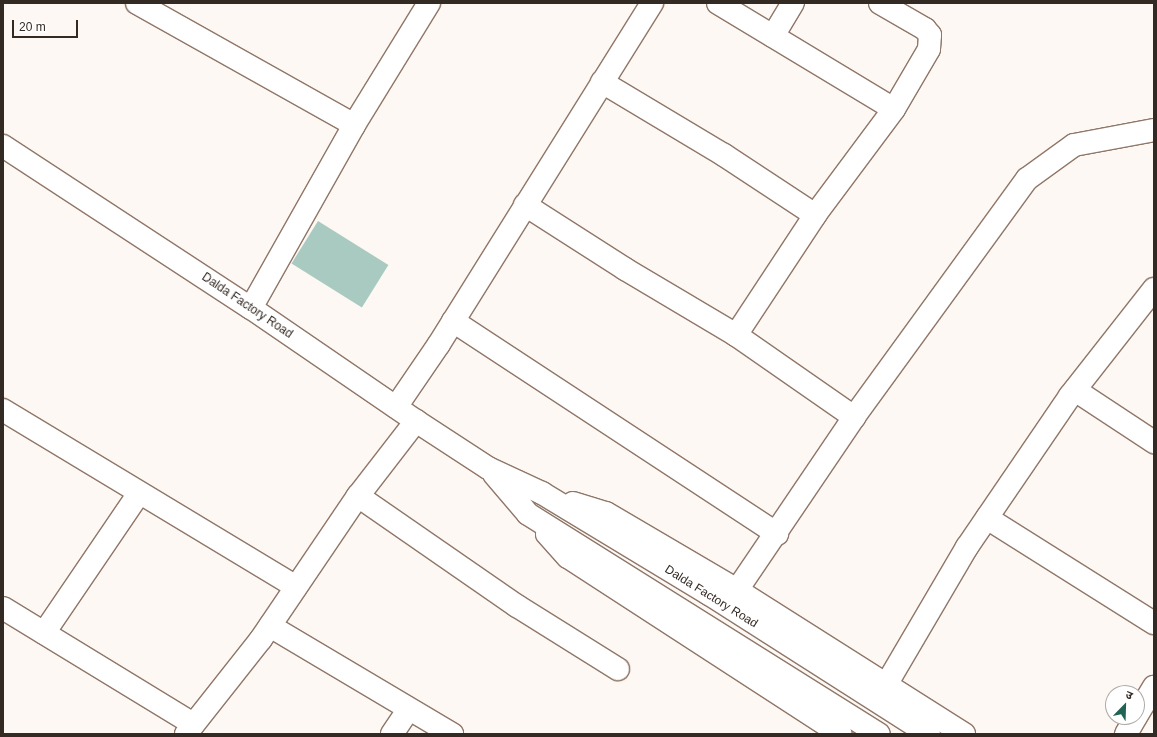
<!DOCTYPE html>
<html>
<head>
<meta charset="utf-8">
<style>
	body { margin:0 }
	#map { position:relative; width:1157px; height:737px; overflow:hidden; background:#fdf8f4; font-family:Arial,"Noto Sans Devanagari",sans-serif }
	div>[style] { position:absolute }
	[style*='--x'] { left:calc(var(--x)*1px); top:calc(var(--y)*1px); width:calc(var(--w)*1px); rotate:calc(var(--a)*1deg) }
	.building>* { inset:0; background:#a9cac1; transform-origin:0 0 }
	.roads { filter:drop-shadow(1px 0 #8f7768) drop-shadow(-1px 0 #8f7768) drop-shadow(0 1px #8f7768) drop-shadow(0 -1px #8f7768) }
	.minor>* { height:22px; margin:-11px; padding:0 11px; transform-origin:11px; border-radius:11px; background:#fff }
	span { translate:-50% -50%; white-space:nowrap; text-align:center; line-height:1.15; -webkit-text-stroke:4px #fff; paint-order:stroke }
	.street-label { font-size:12px; color:#342a24 }
	.frame { position:absolute; inset:0; border:4px solid #342a24; pointer-events:none }
	.north { position:absolute; left:1105px; top:685px; width:40px; height:40px; box-sizing:border-box; background:#fff; border:1px solid #aeaaa7; border-radius:50%; rotate:23deg; font-size:11px; font-weight:700; line-height:16px; text-align:center; color:#342a24 }
	.north::after { content:''; display:block; margin:auto; width:14px; height:18px; background:#1f6354; clip-path:polygon(50% 0,100% 100%,50% 72%,0 100%) }
	.scale { position:absolute; left:12px; top:20px; width:66px; height:18px; box-sizing:border-box; border:2px solid #342a24; border-top:0; padding-left:5px; font-size:12px; line-height:14px; white-space:nowrap; color:#342a24; -webkit-text-stroke:3px #fff; paint-order:stroke }
</style>
</head>
<body>
<div id="map">
	<div class="building">
		<i style="left:318px;top:221px;width:83px;height:50px;rotate:32deg"></i>
	</div>
	<div class="roads">
		<div class="minor">
			<i style="--x:137;--y:3;--w:249;--a:29.3"></i>
			<i style="--x:718;--y:3;--w:205;--a:31.1"></i>
			<i style="--x:773;--y:36;--w:39;--a:-59"></i>
			<i style="--x:602;--y:82;--w:142;--a:30.9"></i>
			<i style="--x:724;--y:155;--w:109;--a:33.4"></i>
			<i style="--x:3;--y:146;--w:296;--a:33.2"></i>
			<i style="--x:251;--y:308;--w:200;--a:34.4"></i>
			<i style="--x:416;--y:421;--w:86;--a:33.1"></i>
			<i style="--x:488;--y:468;--w:60;--a:24.8"></i>
			<i style="--x:542;--y:493;--w:195;--a:31.2"></i>
			<i style="--x:709;--y:594;--w:261;--a:32.5"></i>
			<i style="--x:525;--y:205;--w:119;--a:32.6"></i>
			<i style="--x:625;--y:269;--w:129;--a:30.7"></i>
			<i style="--x:736;--y:335;--w:144;--a:34.8"></i>
			<i style="--x:251;--y:308;--w:210;--a:-60.6"></i>
			<i style="--x:354;--y:125;--w:143;--a:-58.4"></i>
			<i style="--x:453;--y:321;--w:388;--a:33.3"></i>
			<i style="--x:736;--y:335;--w:144;--a:-56.6"></i>
			<i style="--x:815;--y:215;--w:132;--a:-53.3"></i>
			<i style="--x:894;--y:109;--w:69;--a:-59.7"></i>
			<i style="--x:929;--y:49;--w:14;--a:-86"></i>
			<i style="--x:930;--y:35;--w:8;--a:-130"></i>
			<i style="--x:925;--y:29;--w:52;--a:-150"></i>
			<i style="--x:1075;--y:390;--w:95;--a:33.4"></i>
			<i style="--x:396;--y:407;--w:76;--a:-55.7"></i>
			<i style="--x:439;--y:344;--w:402;--a:-58"></i>
			<i style="--x:3;--y:410;--w:342;--a:31.1"></i>
			<i style="--x:494;--y:474;--w:52;--a:49.6"></i>
			<i style="--x:528;--y:514;--w:414;--a:32.1"></i>
			<i style="--x:358;--y:496;--w:193;--a:34.7"></i>
			<i style="--x:517;--y:606;--w:119;--a:32"></i>
			<i style="--x:573;--y:503;--w:34;--a:17"></i>
			<i style="--x:606;--y:513;--w:152;--a:30.4"></i>
			<i style="--x:737;--y:590;--w:269;--a:32.4"></i>
			<i style="--x:987;--y:518;--w:197;--a:32.2"></i>
			<i style="--x:547;--y:534;--w:31;--a:48"></i>
			<i style="--x:568;--y:557;--w:325;--a:33"></i>
			<i style="--x:737;--y:590;--w:209;--a:-55.9"></i>
			<i style="--x:854;--y:417;--w:294;--a:-54"></i>
			<i style="--x:1027;--y:179;--w:58;--a:-35.9"></i>
			<i style="--x:1074;--y:145;--w:81;--a:-10.6"></i>
			<i style="--x:3;--y:608;--w:223;--a:31.4"></i>
			<i style="--x:270;--y:626;--w:212;--a:30.7"></i>
			<i style="--x:44;--y:633;--w:169;--a:-55.8"></i>
			<i style="--x:886;--y:685;--w:160;--a:-59.6"></i>
			<i style="--x:967;--y:547;--w:183;--a:-55.7"></i>
			<i style="--x:1070;--y:396;--w:136;--a:-51.9"></i>
			<i style="--x:1137;--y:715;--w:33;--a:-59"></i>
			<i style="--x:186;--y:734;--w:121;--a:-51.7"></i>
			<i style="--x:261;--y:639;--w:173;--a:-55.9"></i>
			<i style="--x:358;--y:496;--w:95;--a:-52.3"></i>
			<i style="--x:392;--y:734;--w:29;--a:-56"></i>
			<i style="--x:1126;--y:734;--w:20;--a:-60"></i>
		</div>
	</div>
	<div class="street-label">
		<span style="left:247px;top:306px;rotate:34deg">Dalda Factory Road</span>
		<span style="left:711px;top:597px;rotate:32deg">Dalda Factory Road</span>
	</div>
	<div class="frame"></div>
	<div class="north">उ</div>
	<div class="scale">20 m</div>
</div>
</body>
</html>
